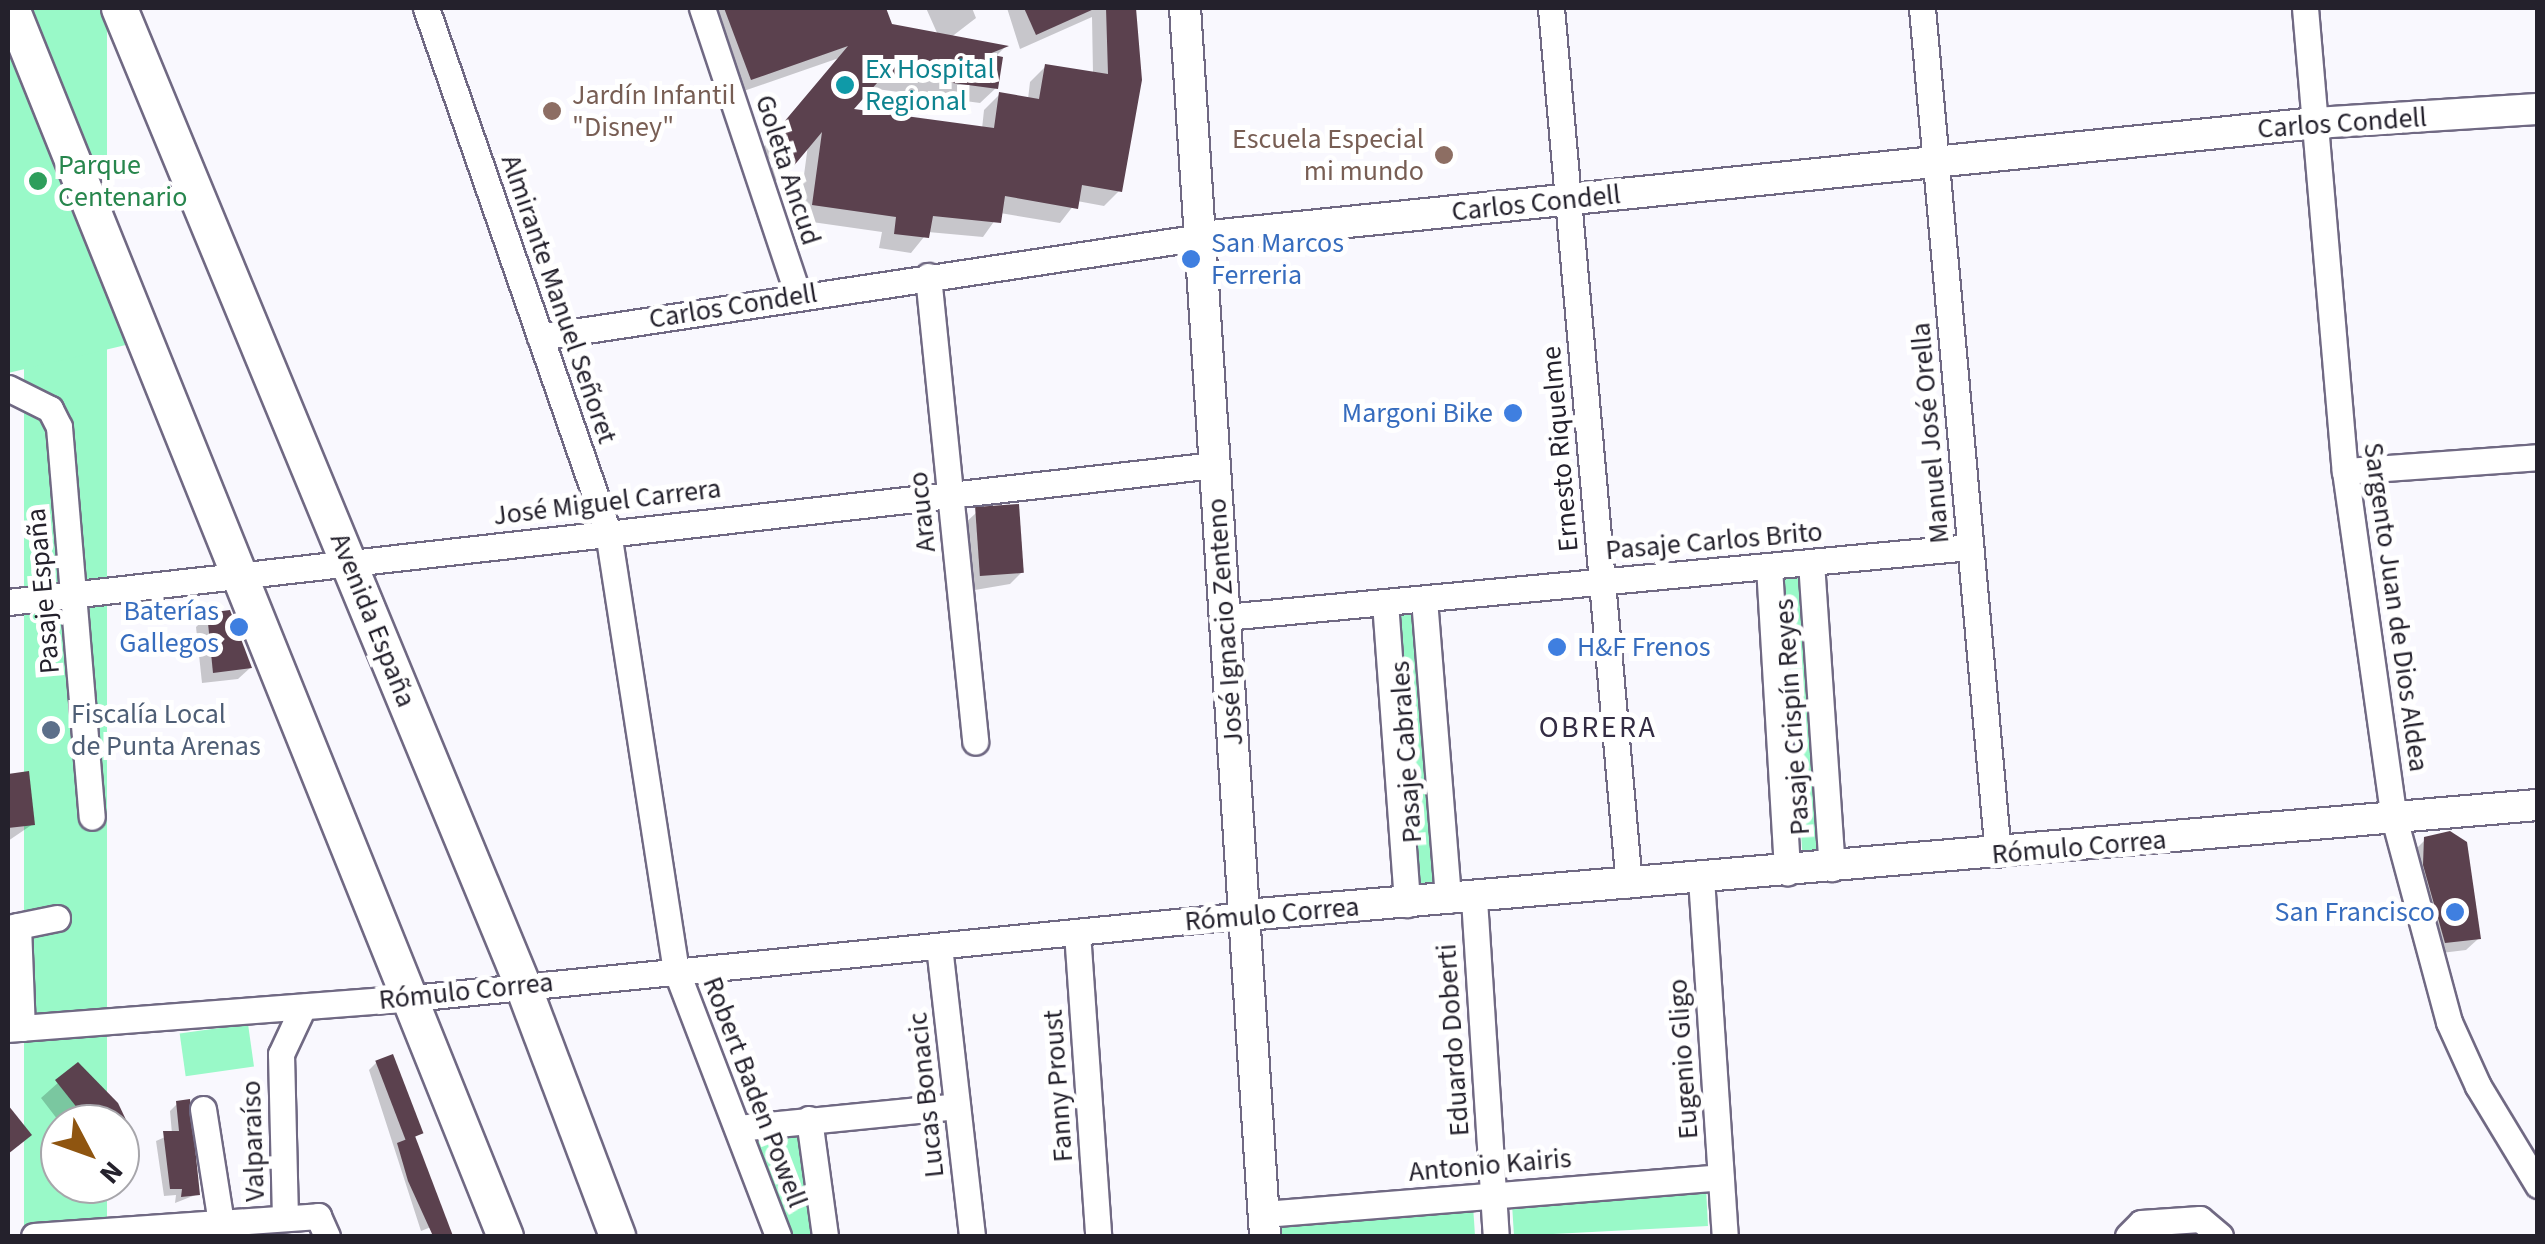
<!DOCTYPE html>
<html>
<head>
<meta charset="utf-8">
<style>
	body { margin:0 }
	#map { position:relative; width:2545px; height:1244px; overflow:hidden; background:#f9f8fe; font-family:"Source Sans 3",sans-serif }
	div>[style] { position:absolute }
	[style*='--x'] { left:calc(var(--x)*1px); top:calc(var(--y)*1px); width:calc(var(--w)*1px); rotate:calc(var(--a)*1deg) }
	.green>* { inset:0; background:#99f9c8; transform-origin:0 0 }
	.shadow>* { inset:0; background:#0003 }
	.building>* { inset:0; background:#5b414e; transform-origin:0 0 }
	.roads { filter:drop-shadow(2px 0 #706983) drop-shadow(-2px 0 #706983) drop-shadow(0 2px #706983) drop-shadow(0 -2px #706983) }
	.minor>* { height:25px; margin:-12.5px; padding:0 12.5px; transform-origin:12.5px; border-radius:12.5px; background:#fff }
	.tertiary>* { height:30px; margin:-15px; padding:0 15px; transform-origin:15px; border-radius:15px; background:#fff }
	.secondary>* { height:35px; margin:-17.5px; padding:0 17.5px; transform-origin:17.5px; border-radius:17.5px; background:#fff }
	.dots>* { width:28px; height:28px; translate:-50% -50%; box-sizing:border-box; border:5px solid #fff; border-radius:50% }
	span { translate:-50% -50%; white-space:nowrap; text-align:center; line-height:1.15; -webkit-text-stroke:10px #fff; paint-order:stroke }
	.culture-label { font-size:28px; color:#0d838f }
	.left { translate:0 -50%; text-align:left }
	.education-label { font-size:28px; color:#785e54 }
	.right { translate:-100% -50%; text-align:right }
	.street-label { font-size:28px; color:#24212c }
	.leisure-label { font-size:28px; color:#27864d }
	.shop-label { font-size:28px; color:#366cbe }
	.service-label { font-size:28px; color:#4e5e75 }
	.neighbourhood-label { font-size:30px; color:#332c43; letter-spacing:2.5px }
	.frame { position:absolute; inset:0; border:10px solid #24212c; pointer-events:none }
	.north { position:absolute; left:40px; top:1104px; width:100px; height:100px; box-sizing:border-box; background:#fff; border:2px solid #a7a6ab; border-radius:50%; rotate:131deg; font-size:28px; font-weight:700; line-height:40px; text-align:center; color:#24212c }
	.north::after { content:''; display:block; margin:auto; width:35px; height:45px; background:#8f5510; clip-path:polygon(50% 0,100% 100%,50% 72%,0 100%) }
</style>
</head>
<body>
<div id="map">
	<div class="green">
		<i style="left:24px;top:8px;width:83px;height:1321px"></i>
		<i style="clip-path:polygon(8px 18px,130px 344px,8px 373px)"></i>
		<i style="left:1804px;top:575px;width:278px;height:21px;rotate:86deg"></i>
		<i style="left:1416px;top:613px;width:278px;height:21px;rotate:86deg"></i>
		<i style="left:248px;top:1024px;width:43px;height:69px;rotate:82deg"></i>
		<i style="clip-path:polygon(801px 1131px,815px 1236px,788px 1236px,753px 1138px)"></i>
		<i style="clip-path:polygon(1706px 1188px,1708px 1226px,1514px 1236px,1512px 1204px)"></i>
		<i style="clip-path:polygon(1473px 1205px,1475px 1236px,1278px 1236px,1277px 1219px)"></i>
	</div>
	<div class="shadow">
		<i style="clip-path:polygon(705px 8px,884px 8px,875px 23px,938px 35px,926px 8px,972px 8px,976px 18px,950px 38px,1004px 48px,994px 58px,996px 88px,980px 103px,869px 88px,849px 111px,982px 129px,984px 110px,1000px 94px,1028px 99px,1030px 82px,1046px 66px,1093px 74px,1092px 17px,1020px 49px,1007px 8px,1135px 8px,1139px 80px,1120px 190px,1104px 206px,1077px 201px,1060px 223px,1000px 213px,983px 237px,928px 232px,911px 253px,879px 248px,882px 232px,798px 220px,808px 145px,775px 182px,766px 175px,775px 164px,760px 151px,839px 58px,735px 94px)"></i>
		<i style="clip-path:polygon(976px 513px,1022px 572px,1010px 584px,969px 591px,964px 524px)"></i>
		<i style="clip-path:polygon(208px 616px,250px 668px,238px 679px,202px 683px,196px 627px)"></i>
		<i style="clip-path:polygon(27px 774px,33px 824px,8px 841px,8px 776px)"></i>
		<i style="clip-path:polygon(2425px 840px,2478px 939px,2466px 950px,2433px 954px,2413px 852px)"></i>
		<i style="clip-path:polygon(377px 1062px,420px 1132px,413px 1139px,436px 1225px,421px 1231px,369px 1070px)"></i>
		<i style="clip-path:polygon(78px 1065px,127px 1126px,120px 1132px,120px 1124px,61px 1124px,41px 1098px)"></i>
		<i style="clip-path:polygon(177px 1104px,198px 1194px,175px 1203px,176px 1195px,164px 1196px,156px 1141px,172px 1134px,170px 1111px)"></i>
	</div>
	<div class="building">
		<i style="clip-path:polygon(724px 8px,886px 8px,892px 24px,1009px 46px,989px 54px,1003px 57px,998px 89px,885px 74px,854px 109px,994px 128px,999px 92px,1039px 99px,1045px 64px,1108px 74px,1106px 8px,1136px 8px,1142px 80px,1122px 192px,1082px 185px,1078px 209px,1005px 196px,1001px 223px,933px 216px,929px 238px,894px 234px,896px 217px,812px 205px,822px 132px,792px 168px,779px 158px,788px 147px,773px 135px,848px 46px,751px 80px)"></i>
		<i style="clip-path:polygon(1024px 8px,1093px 8px,1094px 9px,1036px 35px)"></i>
		<i style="left:1019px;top:504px;width:69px;height:44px;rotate:86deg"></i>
		<i style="clip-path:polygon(230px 610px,252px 668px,213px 673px,207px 613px)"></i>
		<i style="clip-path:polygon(29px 771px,35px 825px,8px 828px,8px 774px)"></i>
		<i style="clip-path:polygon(2450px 831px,2467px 842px,2481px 939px,2445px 943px,2423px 865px,2424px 837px)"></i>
		<i style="left:393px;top:1054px;width:85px;height:19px;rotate:69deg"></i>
		<i style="clip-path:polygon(78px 1062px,118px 1103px,128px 1124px,90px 1124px,55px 1080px)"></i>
		<i style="clip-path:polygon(190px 1099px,200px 1195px,181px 1197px,182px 1189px,170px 1189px,163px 1131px,179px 1131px,176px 1101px)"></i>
		<i style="clip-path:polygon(8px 1105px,32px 1135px,8px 1154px)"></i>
		<i style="clip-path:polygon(415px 1136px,453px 1236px,433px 1236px,408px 1181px,397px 1143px)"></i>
	</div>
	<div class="roads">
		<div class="minor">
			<i style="--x:426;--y:8;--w:555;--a:70.85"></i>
			<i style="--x:608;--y:532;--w:443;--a:81.2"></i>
			<i style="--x:676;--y:970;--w:285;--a:69"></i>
			<i style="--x:702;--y:8;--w:303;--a:71.5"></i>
			<i style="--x:1551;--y:8;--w:880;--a:84.92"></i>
			<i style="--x:1922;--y:8;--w:849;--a:84.87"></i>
			<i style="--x:2305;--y:8;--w:465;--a:85.1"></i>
			<i style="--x:2345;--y:471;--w:350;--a:82"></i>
			<i style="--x:2394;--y:818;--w:211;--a:74.9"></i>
			<i style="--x:2449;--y:1022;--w:70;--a:65.6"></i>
			<i style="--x:2478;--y:1086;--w:116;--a:58.8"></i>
			<i style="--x:928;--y:276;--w:468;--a:84.2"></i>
			<i style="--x:540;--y:337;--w:669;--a:-8.6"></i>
			<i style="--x:8;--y:388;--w:47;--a:26.6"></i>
			<i style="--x:50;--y:409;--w:20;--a:63"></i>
			<i style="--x:59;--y:427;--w:391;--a:85.2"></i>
			<i style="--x:2345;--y:471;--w:194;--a:-4.1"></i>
			<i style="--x:1811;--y:562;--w:307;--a:86.1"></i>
			<i style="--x:1769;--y:566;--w:307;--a:86.6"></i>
			<i style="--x:1424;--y:599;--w:302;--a:85.4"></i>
			<i style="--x:8;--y:602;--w:1215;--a:-6.48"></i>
			<i style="--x:1385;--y:602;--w:303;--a:85.8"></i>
			<i style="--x:1225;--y:617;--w:748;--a:-5.37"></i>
			<i style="--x:1701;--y:878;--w:359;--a:86.2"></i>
			<i style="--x:1474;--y:899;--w:338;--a:86.3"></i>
			<i style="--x:18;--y:926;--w:102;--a:87.8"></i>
			<i style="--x:8;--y:928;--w:50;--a:-11.5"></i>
			<i style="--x:1077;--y:932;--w:305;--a:86"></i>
			<i style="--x:939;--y:946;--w:292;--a:83.5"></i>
			<i style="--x:8;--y:1029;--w:405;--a:-4.4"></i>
			<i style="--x:412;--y:998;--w:838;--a:-5.68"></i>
			<i style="--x:203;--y:1109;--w:115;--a:81"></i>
			<i style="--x:809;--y:1119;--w:118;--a:82.2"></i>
			<i style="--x:738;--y:1128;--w:220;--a:-5.7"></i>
			<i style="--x:1264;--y:1214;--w:458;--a:-4.6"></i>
			<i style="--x:285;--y:1218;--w:164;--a:-91.4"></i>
			<i style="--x:281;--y:1054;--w:52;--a:-64.9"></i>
			<i style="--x:34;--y:1236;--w:285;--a:-4"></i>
			<i style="--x:318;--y:1216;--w:22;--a:66"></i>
			<i style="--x:2128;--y:1236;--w:18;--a:-45"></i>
			<i style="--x:2141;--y:1223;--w:59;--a:-3.9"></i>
			<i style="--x:2200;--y:1219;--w:26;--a:40"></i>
		</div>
		<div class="tertiary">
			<i style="--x:1185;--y:8;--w:1231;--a:86.27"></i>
			<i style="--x:1201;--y:237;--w:1120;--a:-5.84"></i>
			<i style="--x:2315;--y:123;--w:223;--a:-3.6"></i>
			<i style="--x:1246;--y:915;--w:1297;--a:-4.87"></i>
		</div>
		<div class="secondary">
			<i style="--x:11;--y:8;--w:1324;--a:68.09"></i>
			<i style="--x:119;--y:8;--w:1056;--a:67.56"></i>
			<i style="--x:522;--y:984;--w:269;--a:69.3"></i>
		</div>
	</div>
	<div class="dots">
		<i style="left:845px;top:85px;background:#0f9aa8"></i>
		<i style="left:552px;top:111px;background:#8d6e63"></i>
		<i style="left:1444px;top:155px;background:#8d6e63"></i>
		<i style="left:38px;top:181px;background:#2e9e5b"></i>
		<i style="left:1191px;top:259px;background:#3f7fe0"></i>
		<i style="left:1513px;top:413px;background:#3f7fe0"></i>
		<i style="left:239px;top:627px;background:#3f7fe0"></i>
		<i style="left:1557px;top:647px;background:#3f7fe0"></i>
		<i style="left:51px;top:730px;background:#5c6f8a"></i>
		<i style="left:2455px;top:912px;background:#3f7fe0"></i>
	</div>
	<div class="culture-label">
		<span class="left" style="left:865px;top:85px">Ex Hospital<br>Regional</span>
	</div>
	<div class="education-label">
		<span class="left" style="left:572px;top:111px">Jardín Infantil<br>"Disney"</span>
		<span class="right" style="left:1424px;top:155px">Escuela Especial<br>mi mundo</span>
	</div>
	<div class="street-label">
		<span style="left:2342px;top:123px;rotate:-4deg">Carlos Condell</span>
		<span style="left:788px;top:170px;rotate:72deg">Goleta Ancud</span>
		<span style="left:1536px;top:203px;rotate:-6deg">Carlos Condell</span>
		<span style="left:559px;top:299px;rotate:71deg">Almirante Manuel Señoret</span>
		<span style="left:733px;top:306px;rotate:-9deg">Carlos Condell</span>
		<span style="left:1930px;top:433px;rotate:-95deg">Manuel José Orella</span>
		<span style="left:1560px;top:449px;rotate:-95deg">Ernesto Riquelme</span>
		<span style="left:607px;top:502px;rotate:-7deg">José Miguel Carrera</span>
		<span style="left:922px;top:512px;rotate:-96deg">Arauco</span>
		<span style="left:1714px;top:541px;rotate:-5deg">Pasaje Carlos Brito</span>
		<span style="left:43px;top:591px;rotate:-95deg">Pasaje España</span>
		<span style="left:2396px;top:607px;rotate:82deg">Sargento Juan de Dios Aldea</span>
		<span style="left:373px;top:620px;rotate:68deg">Avenida España</span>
		<span style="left:1225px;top:622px;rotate:-94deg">José Ignacio Zenteno</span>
		<span style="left:1792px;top:717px;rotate:-94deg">Pasaje Crispín Reyes</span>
		<span style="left:1406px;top:752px;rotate:-94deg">Pasaje Cabrales</span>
		<span style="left:2079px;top:847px;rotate:-5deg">Rómulo Correa</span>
		<span style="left:1272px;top:914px;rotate:-5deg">Rómulo Correa</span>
		<span style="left:466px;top:991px;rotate:-6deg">Rómulo Correa</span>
		<span style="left:1453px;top:1040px;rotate:-94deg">Eduardo Doberti</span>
		<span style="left:1683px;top:1059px;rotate:-94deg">Eugenio Gligo</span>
		<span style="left:1058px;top:1086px;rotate:-94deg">Fanny Proust</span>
		<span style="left:755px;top:1092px;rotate:69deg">Robert Baden Powell</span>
		<span style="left:926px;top:1095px;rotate:-96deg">Lucas Bonacic</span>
		<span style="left:253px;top:1141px;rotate:-92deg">Valparaíso</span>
		<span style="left:1490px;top:1165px;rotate:-5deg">Antonio Kairis</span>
	</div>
	<div class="leisure-label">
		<span class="left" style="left:58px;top:181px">Parque<br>Centenario</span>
	</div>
	<div class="shop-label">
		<span class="left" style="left:1211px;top:259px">San Marcos<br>Ferreria</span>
		<span class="right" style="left:1493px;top:413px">Margoni Bike</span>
		<span class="right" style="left:219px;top:627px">Baterías<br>Gallegos</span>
		<span class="left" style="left:1577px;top:647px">H&amp;F Frenos</span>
		<span class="right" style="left:2435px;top:912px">San Francisco</span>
	</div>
	<div class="service-label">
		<span class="left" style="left:71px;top:730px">Fiscalía Local<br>de Punta Arenas</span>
	</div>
	<div class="neighbourhood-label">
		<span style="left:1598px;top:728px">OBRERA</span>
	</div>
	<div class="frame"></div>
	<div class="north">N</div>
</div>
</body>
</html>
